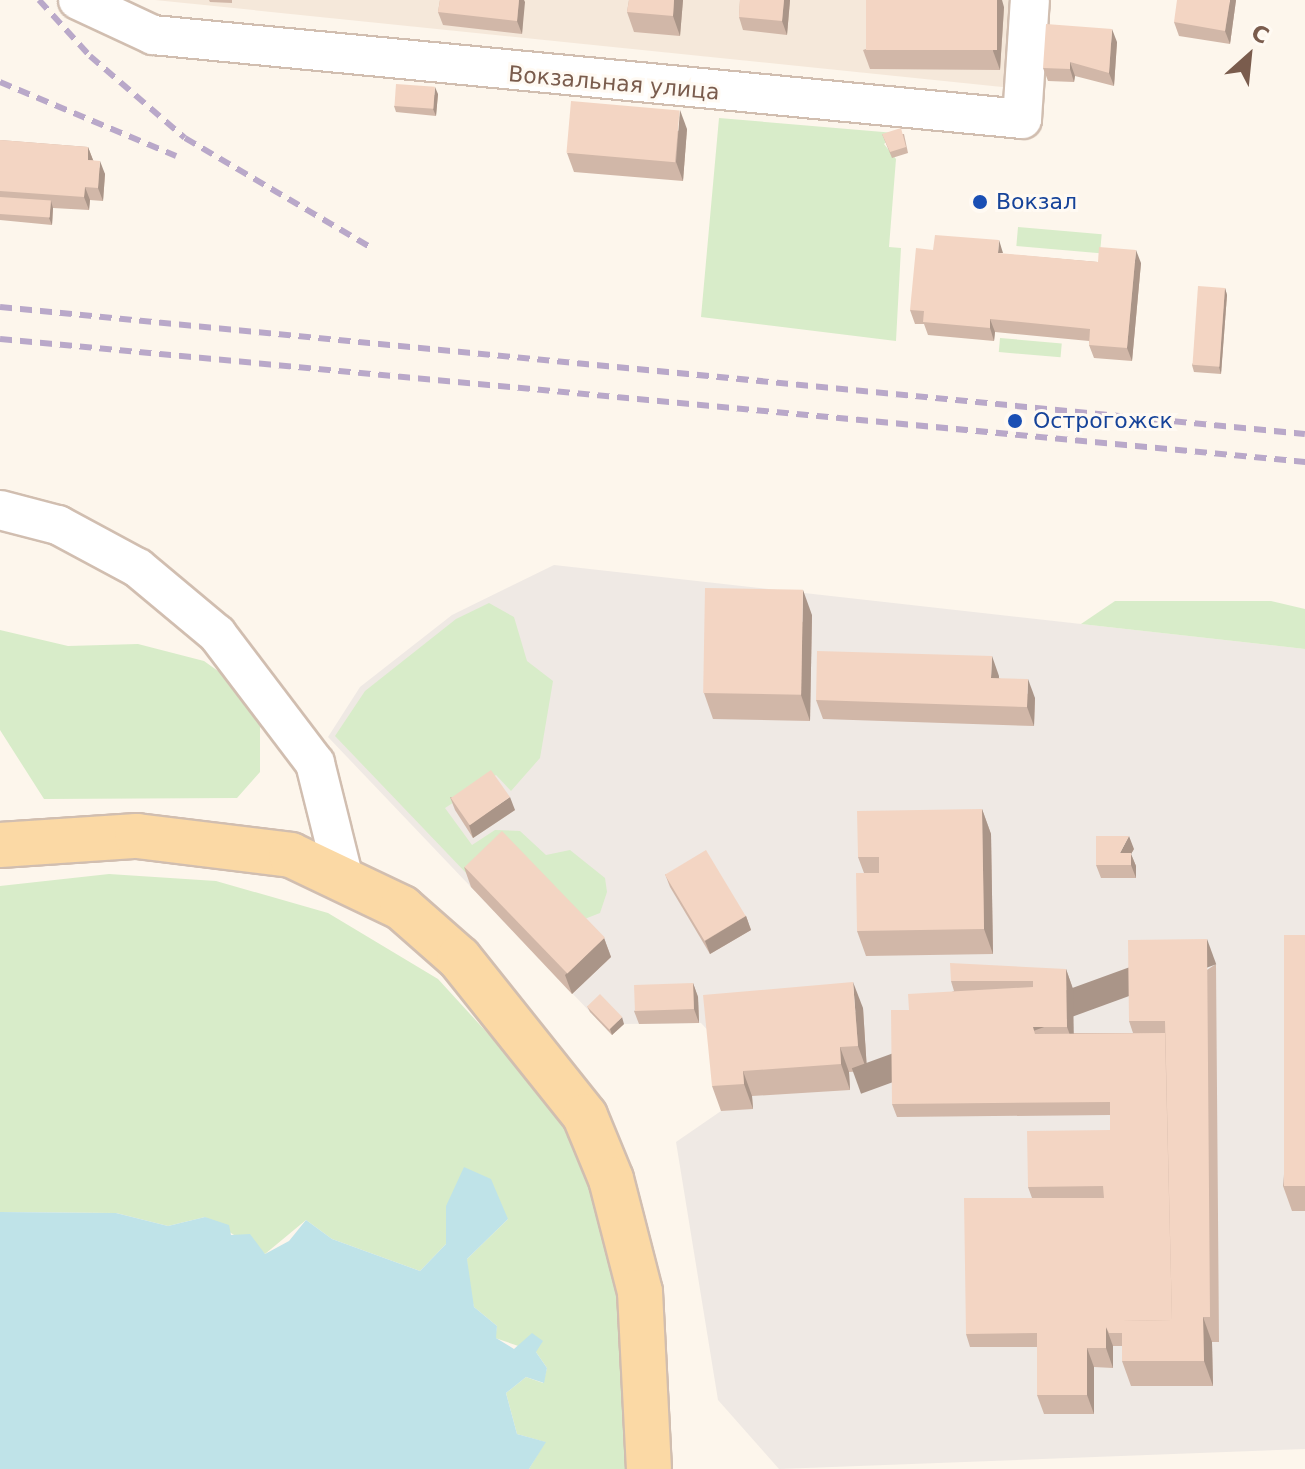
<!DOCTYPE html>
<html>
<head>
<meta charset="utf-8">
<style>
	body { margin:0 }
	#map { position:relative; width:1305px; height:1469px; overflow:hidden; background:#fdf6ec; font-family:"DejaVu Sans",sans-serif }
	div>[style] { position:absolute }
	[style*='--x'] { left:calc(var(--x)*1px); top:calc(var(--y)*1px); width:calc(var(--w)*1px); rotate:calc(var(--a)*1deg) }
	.residential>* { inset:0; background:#f5e8da }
	.industrial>* { inset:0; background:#efe9e4 }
	.green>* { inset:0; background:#d8ecc9; transform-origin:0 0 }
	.water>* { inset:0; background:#bfe3e8 }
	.roads { filter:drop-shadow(2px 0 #d1beb0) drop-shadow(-2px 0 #d1beb0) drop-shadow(0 2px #d1beb0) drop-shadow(0 -2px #d1beb0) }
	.minor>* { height:38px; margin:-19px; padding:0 19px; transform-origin:19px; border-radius:19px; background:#fff }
	.major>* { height:44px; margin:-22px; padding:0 22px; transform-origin:22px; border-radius:22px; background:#fbd9a5 }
	.rail>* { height:6px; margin-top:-3px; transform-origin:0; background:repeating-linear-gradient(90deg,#b9a8c9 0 12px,transparent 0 20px) }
	.wall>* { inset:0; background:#d1b7a8 }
	.shaded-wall>* { inset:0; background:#aa9588; transform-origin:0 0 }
	.building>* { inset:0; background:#f3d5c3; transform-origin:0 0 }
	.dots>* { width:22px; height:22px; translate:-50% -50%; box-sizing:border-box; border:4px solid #fffaf3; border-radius:50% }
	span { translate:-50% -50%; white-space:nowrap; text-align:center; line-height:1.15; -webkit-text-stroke:6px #fffaf3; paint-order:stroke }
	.street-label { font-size:22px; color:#7a5c4d }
	.transit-label { font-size:22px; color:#164399 }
	.left { translate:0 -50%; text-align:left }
	.north { position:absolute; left:1209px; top:16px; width:80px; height:80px; -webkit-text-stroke:6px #fffaf3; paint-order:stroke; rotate:27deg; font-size:22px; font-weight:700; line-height:32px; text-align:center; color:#7a5c4d }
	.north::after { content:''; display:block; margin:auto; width:28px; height:36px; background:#7a5c4d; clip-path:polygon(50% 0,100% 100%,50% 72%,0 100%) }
</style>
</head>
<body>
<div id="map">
	<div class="residential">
		<i style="clip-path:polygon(155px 0,1018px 0,1012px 88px)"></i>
	</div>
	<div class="industrial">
		<i style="clip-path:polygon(554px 565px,1305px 649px,1305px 1449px,779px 1469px,718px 1400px,676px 1142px,721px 1111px,714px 1037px,701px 1023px,624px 1024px,612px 1035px,328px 737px,360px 687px,452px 615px)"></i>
	</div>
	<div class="green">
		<i style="clip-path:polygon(719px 118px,895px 133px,884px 144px,896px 159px,889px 247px,901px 248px,896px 341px,701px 317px)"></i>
		<i style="left:1018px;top:227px;width:84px;height:19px;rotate:5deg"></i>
		<i style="left:1000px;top:338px;width:62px;height:14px;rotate:5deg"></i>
		<i style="clip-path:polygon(1115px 601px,1271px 601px,1305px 609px,1305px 649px,1081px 624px)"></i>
		<i style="clip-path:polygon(489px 603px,514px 617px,527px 661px,553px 681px,540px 758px,511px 791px,496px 775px,445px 808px,472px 845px,495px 830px,520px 831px,546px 855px,570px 850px,605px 878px,607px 892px,600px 913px,582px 920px,468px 875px,335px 736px,365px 691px,456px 619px)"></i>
		<i style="clip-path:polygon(0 630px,68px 646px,138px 644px,204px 661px,232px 681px,260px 726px,260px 772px,237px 798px,44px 799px,0 730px)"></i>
		<i style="clip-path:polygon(109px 874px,216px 881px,328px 913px,438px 979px,513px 1061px,573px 1135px,618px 1258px,628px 1469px,529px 1469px,545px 1442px,517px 1434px,506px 1393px,526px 1377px,543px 1383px,547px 1368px,536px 1352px,495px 1338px,497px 1326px,474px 1307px,468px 1285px,467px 1259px,508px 1219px,446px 1206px,446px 1244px,420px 1271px,332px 1239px,306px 1220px,265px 1254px,205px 1217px,168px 1226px,116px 1213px,0 1212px,0 886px)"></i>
	</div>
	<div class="water">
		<i style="clip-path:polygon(464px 1167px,491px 1179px,508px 1219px,467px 1259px,474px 1307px,497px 1326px,496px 1338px,514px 1349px,532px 1333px,543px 1341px,536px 1352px,547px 1368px,544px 1383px,526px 1377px,506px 1393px,517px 1434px,546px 1442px,529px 1469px,0 1469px,0 1212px,116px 1213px,168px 1226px,205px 1217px,229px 1225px,231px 1235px,250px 1234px,265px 1254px,289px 1241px,306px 1220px,332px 1239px,420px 1271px,446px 1244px,446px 1206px)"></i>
	</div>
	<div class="roads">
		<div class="minor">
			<i style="--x:78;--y:0;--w:83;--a:25"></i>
			<i style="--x:153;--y:35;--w:873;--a:5.52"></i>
			<i style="--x:1022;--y:119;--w:119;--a:-86.2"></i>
			<i style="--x:0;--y:510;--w:60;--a:14.5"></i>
			<i style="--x:58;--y:525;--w:91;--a:28.3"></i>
			<i style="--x:138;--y:568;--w:103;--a:39.9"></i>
			<i style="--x:217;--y:634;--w:162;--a:52.8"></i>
			<i style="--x:315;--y:763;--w:120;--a:76"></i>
		</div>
		<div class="major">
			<i style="--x:0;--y:845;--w:137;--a:-3.8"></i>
			<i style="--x:137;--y:836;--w:155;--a:7"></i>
			<i style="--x:291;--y:855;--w:123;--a:25.5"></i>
			<i style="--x:402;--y:908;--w:76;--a:41.3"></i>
			<i style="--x:459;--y:958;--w:202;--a:51.4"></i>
			<i style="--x:585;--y:1116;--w:68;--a:67.6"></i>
			<i style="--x:611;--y:1179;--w:117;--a:75.6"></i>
			<i style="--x:640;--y:1292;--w:177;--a:87.1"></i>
		</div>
	</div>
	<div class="rail">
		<i style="--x:39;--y:0;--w:76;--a:47.7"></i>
		<i style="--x:90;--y:56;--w:125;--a:40.8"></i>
		<i style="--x:185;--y:138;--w:217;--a:30.5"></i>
		<i style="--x:0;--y:82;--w:191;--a:22.8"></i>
		<i style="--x:0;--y:307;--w:1311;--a:5.56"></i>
		<i style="--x:0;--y:339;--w:1311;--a:5.38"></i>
	</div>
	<div class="wall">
		<i style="clip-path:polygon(209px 0,232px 0,232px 3px,210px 2px)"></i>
		<i style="clip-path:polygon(440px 0,524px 0,522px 34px,443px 25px,438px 12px)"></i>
		<i style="clip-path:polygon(629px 0,683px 0,680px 36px,634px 32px,627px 12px)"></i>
		<i style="clip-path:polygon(740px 0,790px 0,787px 35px,743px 30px,739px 17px)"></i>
		<i style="clip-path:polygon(1236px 0,1230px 44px,1179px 36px,1174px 22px)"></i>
		<i style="clip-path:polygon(1004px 7px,1000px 70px,870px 69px,863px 50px)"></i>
		<i style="clip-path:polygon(1117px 42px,1114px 86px,1075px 76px,1074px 82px,1048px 81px,1043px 68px)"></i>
		<i style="clip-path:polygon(438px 94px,436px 116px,396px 112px,394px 106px)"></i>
		<i style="clip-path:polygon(687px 129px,683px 181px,574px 172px,567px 153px)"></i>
		<i style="clip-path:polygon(882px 134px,904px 134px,908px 153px,892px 158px)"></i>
		<i style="clip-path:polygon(0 140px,88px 147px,93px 160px,105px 174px,103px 201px,90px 200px,89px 210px,53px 208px,52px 225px,0 220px)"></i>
		<i style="clip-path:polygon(1003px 254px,1098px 262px,1141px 263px,1132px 361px,1094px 358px,1089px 345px,1089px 341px,995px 332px,994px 341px,928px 335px,924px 324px,915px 324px,910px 310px)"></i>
		<i style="clip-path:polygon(1225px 288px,1227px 295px,1221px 374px,1194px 372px,1192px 365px)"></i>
		<i style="clip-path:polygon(812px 615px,810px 721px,713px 719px,704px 693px)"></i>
		<i style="clip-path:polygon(999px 676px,999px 678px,1035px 698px,1034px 726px,823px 719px,816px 700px)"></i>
		<i style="clip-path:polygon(450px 797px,515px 810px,473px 838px,455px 810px)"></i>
		<i style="clip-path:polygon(982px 809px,991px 834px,993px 954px,866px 956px,857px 931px,864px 873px,858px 857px)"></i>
		<i style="clip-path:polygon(1134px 849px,1131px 854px,1136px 866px,1136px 878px,1101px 878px,1096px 865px)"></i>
		<i style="clip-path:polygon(464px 867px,604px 938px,611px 957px,572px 994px,471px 887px)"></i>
		<i style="clip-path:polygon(665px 874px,746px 916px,751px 930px,710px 954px,670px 887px)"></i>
		<i style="clip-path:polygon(1305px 935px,1305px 1211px,1292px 1211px,1283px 1186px)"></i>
		<i style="clip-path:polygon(1216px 964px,1219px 1342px,1212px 1342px,1213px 1386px,1131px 1386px,1122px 1361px,1122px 1346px,1113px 1346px,1113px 1368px,1094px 1367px,1094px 1414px,1044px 1414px,1037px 1395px,1037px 1347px,970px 1347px,966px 1334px,1032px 1198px,1028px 1187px,1110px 1130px,1110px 1115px,897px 1117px,892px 1104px,909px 1010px,954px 991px,951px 981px,1066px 969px,1073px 989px,1073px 1033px,1133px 1033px,1129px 1021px)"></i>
		<i style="clip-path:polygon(693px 983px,698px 997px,699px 1023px,639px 1024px,634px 1011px)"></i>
		<i style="clip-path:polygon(587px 1006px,624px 1024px,612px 1035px,590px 1012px)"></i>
		<i style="clip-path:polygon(863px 1008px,867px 1071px,849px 1072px,850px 1090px,752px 1096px,753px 1109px,721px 1111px,712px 1086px)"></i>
	</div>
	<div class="shaded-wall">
		<i style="clip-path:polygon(519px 0,524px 0,525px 2px,522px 34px,517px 21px)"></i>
		<i style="clip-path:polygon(674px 0,683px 0,680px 36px,673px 16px)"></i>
		<i style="clip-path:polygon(784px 0,790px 0,787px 35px,782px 21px)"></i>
		<i style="clip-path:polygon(997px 0,1002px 0,1004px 7px,1000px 70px,993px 51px)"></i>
		<i style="clip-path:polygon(1230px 0,1236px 0,1230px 44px,1225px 31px)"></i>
		<i style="clip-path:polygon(1112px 29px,1117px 42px,1114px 86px,1109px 73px)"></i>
		<i style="clip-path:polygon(1070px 62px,1075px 76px,1074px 82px,1070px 69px)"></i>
		<i style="clip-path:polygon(435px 87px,438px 94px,436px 116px,433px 109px)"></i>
		<i style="clip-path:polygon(680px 110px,687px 129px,683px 181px,676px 162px)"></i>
		<i style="clip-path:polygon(88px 147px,93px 160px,88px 160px)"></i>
		<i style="clip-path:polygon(100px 161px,105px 174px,103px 201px,98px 188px)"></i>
		<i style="clip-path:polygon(85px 187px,90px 200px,89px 210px,84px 197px)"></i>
		<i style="clip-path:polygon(51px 201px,53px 208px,52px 225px,49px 218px)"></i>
		<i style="clip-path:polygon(999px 240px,1003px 253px,998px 253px)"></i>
		<i style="clip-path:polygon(1136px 250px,1141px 263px,1132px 361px,1127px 348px)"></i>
		<i style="clip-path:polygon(1225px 288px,1227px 295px,1221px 374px,1219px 367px)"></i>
		<i style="clip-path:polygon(990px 319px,995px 332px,994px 341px,990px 328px)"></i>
		<i style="clip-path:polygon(803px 590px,812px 615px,810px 721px,801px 695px)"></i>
		<i style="clip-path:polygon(992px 656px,999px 676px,998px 697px,991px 678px)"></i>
		<i style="clip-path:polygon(1028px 679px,1035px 698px,1034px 726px,1027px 707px)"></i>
		<i style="clip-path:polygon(510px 797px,515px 810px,473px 838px,469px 825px)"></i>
		<i style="clip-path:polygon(982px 809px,991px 834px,993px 954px,984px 929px)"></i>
		<i style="clip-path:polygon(1129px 836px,1134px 849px,1131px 854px,1136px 866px,1136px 878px,1131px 865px,1120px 853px)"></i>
		<i style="clip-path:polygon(746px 916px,751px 930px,710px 954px,705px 941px)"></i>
		<i style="clip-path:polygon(604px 938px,611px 957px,572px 994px,565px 975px)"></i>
		<i style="left:1207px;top:939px;width:27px;height:378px;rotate:70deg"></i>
		<i style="clip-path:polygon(1066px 969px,1073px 989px,1074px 1046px,1067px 1027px)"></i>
		<i style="clip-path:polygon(853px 982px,863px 1008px,867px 1071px,858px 1046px)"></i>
		<i style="clip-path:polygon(693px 983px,698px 997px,699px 1023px,694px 1009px)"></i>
		<i style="clip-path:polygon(622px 1017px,624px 1024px,612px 1035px,610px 1029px)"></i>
		<i style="clip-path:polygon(840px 1047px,849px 1072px,850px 1090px,841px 1064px)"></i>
		<i style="clip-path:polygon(743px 1071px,752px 1096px,753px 1109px,744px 1084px)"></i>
		<i style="clip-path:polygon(1203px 1317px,1212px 1342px,1213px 1386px,1204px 1361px)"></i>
		<i style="clip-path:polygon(1106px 1327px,1113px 1346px,1113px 1368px,1106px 1348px)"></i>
		<i style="clip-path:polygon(1087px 1348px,1094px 1367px,1094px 1414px,1087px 1395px)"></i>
	</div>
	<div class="building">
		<i style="clip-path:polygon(440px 0,519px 0,517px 21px,438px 12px)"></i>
		<i style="clip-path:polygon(629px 0,674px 0,673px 16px,627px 12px)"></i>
		<i style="clip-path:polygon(740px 0,784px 0,782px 21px,739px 17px)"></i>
		<i style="left:866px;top:0;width:131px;height:50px"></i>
		<i style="clip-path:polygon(1177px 0,1230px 0,1225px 31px,1174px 22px)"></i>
		<i style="clip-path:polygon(1046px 24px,1112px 29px,1109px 73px,1070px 62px,1070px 69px,1043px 68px)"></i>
		<i style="left:396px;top:84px;width:39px;height:22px;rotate:4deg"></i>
		<i style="left:571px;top:101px;width:109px;height:52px;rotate:5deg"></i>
		<i style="clip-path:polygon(901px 128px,906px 147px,890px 152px,882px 134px)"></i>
		<i style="clip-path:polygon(0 140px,88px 147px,88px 160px,100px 161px,98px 188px,85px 187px,84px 197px,0 191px)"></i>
		<i style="left:0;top:197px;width:51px;height:17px;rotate:4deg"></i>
		<i style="clip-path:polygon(935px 235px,999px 240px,998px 253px,1098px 262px,1099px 247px,1136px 250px,1127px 348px,1089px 345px,1090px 329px,990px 319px,990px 328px,923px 322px,924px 311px,910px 310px,916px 248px,933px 250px)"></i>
		<i style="left:1198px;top:286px;width:27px;height:79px;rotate:4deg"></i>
		<i style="left:705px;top:588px;width:98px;height:105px;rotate:1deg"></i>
		<i style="clip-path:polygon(817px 651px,992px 656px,991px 678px,1028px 679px,1027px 707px,816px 700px)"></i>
		<i style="left:491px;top:770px;width:33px;height:49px;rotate:55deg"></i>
		<i style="clip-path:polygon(982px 809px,984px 929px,857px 931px,856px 873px,879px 873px,879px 857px,858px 857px,857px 811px)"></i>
		<i style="left:502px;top:831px;width:148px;height:52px;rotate:46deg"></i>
		<i style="clip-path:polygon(1096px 836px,1129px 836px,1120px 853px,1131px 853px,1131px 865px,1096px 865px)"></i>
		<i style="left:706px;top:850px;width:77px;height:48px;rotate:59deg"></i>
		<i style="left:1284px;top:935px;width:21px;height:251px"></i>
		<i style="clip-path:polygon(1207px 939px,1210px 1317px,1203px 1317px,1204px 1361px,1122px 1361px,1122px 1321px,1172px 1320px,1165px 1021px,1129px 1021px,1128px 940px)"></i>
		<i style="clip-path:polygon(950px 963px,1066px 969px,1067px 1027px,1033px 1027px,1033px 981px,951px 981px)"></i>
		<i style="clip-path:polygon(853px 982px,858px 1046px,840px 1047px,841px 1064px,743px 1071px,744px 1084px,712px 1086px,703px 995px)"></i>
		<i style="left:693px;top:983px;width:26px;height:59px;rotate:88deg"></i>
		<i style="clip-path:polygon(1033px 987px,1033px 1027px,1035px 1034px,1165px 1033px,1172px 1320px,1122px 1321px,1122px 1333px,1109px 1333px,1106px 1327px,1037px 1327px,1037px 1333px,966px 1334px,964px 1198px,1104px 1198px,1103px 1186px,1028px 1187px,1027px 1131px,1110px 1130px,1110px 1102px,892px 1104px,891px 1010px,909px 1010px,908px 994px)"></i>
		<i style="left:600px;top:994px;width:32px;height:18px;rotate:46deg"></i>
		<i style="clip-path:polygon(1037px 1327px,1106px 1327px,1106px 1348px,1087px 1348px,1087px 1395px,1037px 1395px)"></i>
	</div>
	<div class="dots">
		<i style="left:980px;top:202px;background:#1a4fb4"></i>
		<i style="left:1015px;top:421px;background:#1a4fb4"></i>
	</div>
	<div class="street-label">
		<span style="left:614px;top:83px;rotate:5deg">Вокзальная улица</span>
	</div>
	<div class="transit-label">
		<span class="left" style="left:996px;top:202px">Вокзал</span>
		<span class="left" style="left:1033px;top:421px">Острогожск</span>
	</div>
	<div class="north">С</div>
</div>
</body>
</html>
